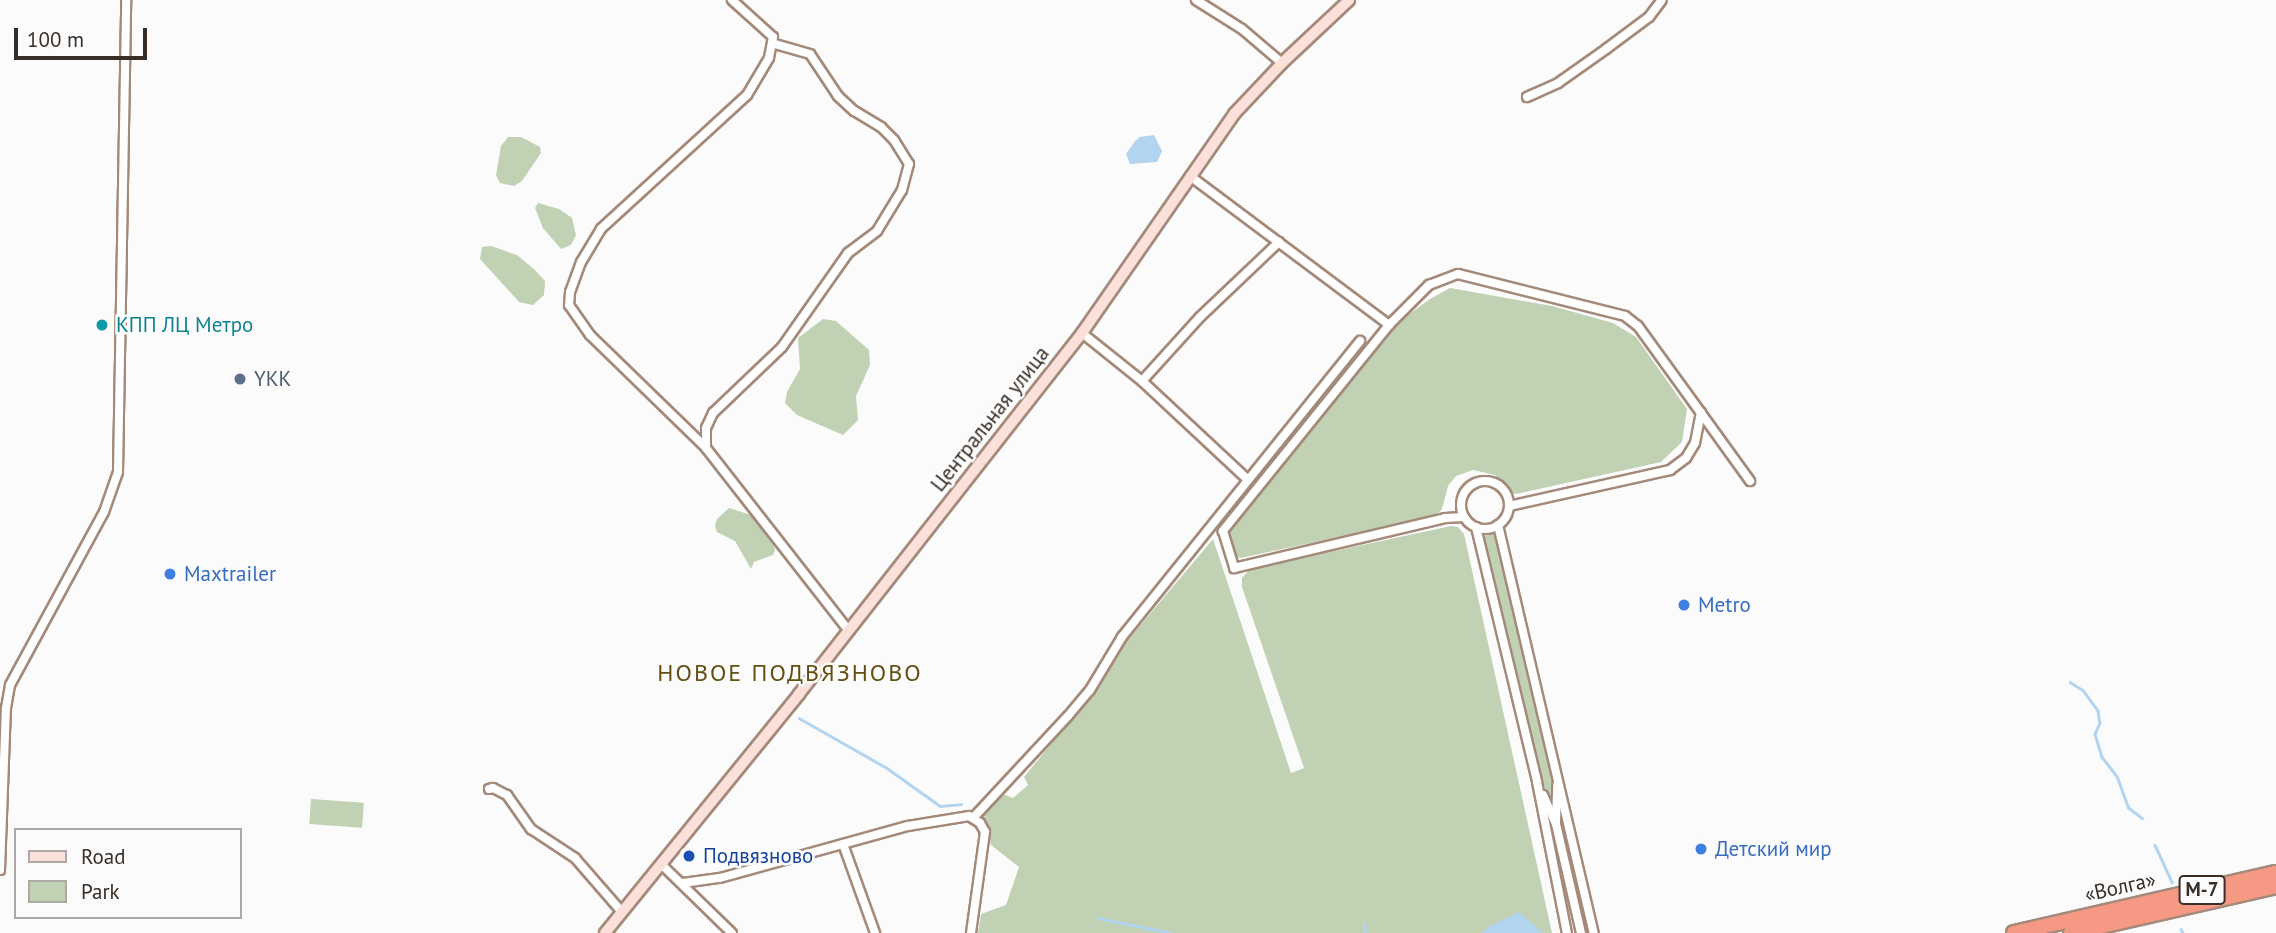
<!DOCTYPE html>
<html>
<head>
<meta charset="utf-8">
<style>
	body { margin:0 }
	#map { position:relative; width:2276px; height:933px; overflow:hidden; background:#fbfbfb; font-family:"PT Sans",sans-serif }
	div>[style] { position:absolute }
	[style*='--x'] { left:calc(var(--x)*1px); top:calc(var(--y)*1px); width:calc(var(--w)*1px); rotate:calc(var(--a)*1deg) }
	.green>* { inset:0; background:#c0d2b3; transform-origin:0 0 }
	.water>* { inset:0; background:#b3d4ef }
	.stream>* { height:2.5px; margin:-1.25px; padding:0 1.25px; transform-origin:1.25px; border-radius:1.25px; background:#b3d4ef }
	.roads { filter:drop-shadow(2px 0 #a38a7a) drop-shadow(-2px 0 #a38a7a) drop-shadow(0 2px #a38a7a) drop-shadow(0 -2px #a38a7a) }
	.street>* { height:8px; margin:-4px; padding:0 4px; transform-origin:4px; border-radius:4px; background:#fff }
	.street>.ring { margin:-4px; padding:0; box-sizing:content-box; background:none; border:8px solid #fff; border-radius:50% }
	.secondary>* { height:10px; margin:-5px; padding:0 5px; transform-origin:5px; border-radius:5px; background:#fce0da }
	.highway>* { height:14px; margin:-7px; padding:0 7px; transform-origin:7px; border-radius:7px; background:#f69984 }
	.dots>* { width:19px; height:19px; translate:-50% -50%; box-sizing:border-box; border:4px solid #fbfbfb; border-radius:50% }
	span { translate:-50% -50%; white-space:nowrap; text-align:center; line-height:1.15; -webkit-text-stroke:5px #fbfbfb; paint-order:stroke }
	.shield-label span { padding:2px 5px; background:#fbfbfb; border:2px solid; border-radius:5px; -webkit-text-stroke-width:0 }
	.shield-label { font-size:19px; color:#382e27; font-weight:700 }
	.culture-label { font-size:21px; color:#0d838f }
	.left { translate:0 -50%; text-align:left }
	.service-label { font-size:21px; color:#4e5e75 }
	.street-label { font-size:21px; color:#382e27 }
	.shop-label { font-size:21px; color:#366cbe }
	.transit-label { font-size:21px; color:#164399 }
	.quarter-label { font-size:24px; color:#644f13; letter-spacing:2px }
	.legend { position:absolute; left:14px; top:828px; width:228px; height:91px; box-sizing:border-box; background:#fbfbfb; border:2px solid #ada9a6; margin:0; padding:9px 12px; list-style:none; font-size:21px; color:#382e27 }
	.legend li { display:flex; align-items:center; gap:14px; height:35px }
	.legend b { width:35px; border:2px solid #ada9a6 }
	.scale { position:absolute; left:14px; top:28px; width:133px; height:32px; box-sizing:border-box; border:4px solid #382e27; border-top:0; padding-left:9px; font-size:21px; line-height:24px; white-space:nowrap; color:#382e27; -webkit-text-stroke:5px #fbfbfb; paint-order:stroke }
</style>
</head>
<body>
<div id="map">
	<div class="green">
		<i style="clip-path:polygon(508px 137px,521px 137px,540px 147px,541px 153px,522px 181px,514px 186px,500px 183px,496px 175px,501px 146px)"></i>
		<i style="clip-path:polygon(538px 203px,559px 209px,572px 218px,576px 235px,571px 245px,561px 249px,543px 228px,535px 208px)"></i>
		<i style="clip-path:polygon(491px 246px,517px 255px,535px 270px,545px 281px,544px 295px,533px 305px,519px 302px,480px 259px,482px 247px)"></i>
		<i style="clip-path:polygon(1450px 288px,1552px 306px,1613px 323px,1636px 337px,1687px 409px,1682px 442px,1661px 462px,1516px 494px,1510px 492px,1495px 475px,1473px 470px,1456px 476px,1448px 486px,1442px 509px,1435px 516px,1241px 558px,1235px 557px,1225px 533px,1393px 326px,1430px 299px)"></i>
		<i style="clip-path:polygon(823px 319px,836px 321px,869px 350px,870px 365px,856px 396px,858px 420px,843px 435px,797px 415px,785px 403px,787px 392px,800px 369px,798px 338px)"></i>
		<i style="clip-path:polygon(729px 508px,751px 515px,772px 541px,775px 550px,773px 555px,754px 562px,751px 569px,735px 541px,717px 532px,715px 526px,717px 519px)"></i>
		<i style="clip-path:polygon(1451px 526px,1458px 527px,1464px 534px,1552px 933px,978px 933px,981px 914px,1006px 905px,1019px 867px,991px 845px,984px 821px,985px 812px,1003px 794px,1013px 798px,1028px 785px,1024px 777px,1086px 701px,1128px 640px,1213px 539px,1291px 773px,1304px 768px,1242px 587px,1242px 578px,1250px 569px)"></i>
		<i style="clip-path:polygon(1496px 533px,1553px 779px,1550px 797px,1541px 780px,1483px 536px)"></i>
		<i style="left:311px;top:799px;width:53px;height:25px;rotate:4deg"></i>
	</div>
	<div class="water">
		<i style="clip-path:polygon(1154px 135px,1162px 151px,1157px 162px,1130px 164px,1126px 154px,1135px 141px,1140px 137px)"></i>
		<i style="clip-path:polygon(1519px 912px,1543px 933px,1481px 933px,1490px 926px)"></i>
	</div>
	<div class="stream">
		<i style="--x:2070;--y:682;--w:15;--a:32"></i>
		<i style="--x:2083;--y:690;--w:26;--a:54"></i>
		<i style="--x:2098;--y:711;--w:12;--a:81"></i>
		<i style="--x:2100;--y:723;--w:12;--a:114"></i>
		<i style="--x:2095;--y:734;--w:24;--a:73"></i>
		<i style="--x:2102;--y:757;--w:24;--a:52"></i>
		<i style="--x:2117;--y:776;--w:33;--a:70"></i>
		<i style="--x:2128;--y:807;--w:18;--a:38"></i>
		<i style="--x:799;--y:718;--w:101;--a:29.6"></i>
		<i style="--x:887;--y:768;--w:65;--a:35.6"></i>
		<i style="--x:940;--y:806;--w:21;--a:-5"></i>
		<i style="--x:2155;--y:845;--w:41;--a:65.3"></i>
		<i style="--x:1098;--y:918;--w:75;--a:11.6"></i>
		<i style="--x:1365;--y:924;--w:9;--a:90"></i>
		<i style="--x:2181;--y:929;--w:4;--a:63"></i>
	</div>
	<div class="roads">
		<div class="street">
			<i style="--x:732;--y:0;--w:55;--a:42.1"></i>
			<i style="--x:773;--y:37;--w:21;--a:101"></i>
			<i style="--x:769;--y:58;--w:43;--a:120.7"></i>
			<i style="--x:747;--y:95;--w:198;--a:137.5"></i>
			<i style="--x:601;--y:229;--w:39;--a:121"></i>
			<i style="--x:581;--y:262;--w:32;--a:110"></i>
			<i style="--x:570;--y:292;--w:13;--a:94"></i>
			<i style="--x:569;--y:305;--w:37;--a:55"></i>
			<i style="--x:590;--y:335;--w:162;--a:44.2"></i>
			<i style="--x:706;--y:448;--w:231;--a:52"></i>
			<i style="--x:1196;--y:0;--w:54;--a:32.2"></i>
			<i style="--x:1242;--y:29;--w:52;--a:40.4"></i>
			<i style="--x:1527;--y:97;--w:34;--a:-24"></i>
			<i style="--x:1558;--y:83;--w:59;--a:-35.3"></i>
			<i style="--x:1606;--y:49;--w:54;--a:-36.7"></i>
			<i style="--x:1649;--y:17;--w:21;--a:-53"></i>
			<i style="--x:1190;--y:176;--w:249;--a:36.8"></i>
			<i style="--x:1389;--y:325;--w:57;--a:-45"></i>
			<i style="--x:1429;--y:285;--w:31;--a:-21"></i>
			<i style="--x:1458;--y:274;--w:172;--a:14.1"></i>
			<i style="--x:1625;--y:316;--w:16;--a:38"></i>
			<i style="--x:1638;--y:326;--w:107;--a:54.1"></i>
			<i style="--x:1389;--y:325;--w:265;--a:128.9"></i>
			<i style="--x:1223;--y:531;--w:39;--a:73"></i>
			<i style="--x:1234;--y:568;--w:217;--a:-13.3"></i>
			<i style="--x:1445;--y:518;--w:19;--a:-3"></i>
			<i style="--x:1082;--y:333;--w:77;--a:38.7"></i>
			<i style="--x:1142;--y:381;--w:144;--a:43"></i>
			<i style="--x:1142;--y:381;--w:86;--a:-47.8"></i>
			<i style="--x:1200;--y:317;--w:109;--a:-43.5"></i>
			<i style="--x:706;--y:448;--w:20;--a:-90"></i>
			<i style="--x:706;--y:428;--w:17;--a:-65"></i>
			<i style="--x:713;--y:413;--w:95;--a:-43.7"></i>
			<i style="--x:782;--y:347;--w:115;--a:-54.9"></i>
			<i style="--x:848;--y:253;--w:36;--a:-37"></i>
			<i style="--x:877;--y:231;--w:48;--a:-58.6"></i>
			<i style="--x:902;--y:190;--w:27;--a:-75"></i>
			<i style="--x:909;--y:164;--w:28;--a:-122"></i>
			<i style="--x:894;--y:140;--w:18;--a:-135"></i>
			<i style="--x:881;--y:127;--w:31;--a:-149"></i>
			<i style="--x:854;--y:111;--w:22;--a:-137"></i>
			<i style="--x:838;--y:96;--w:50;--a:-123.7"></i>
			<i style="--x:810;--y:54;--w:37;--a:-164"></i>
			<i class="ring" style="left:1461px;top:481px;width:40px;height:40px"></i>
			<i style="--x:1509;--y:506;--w:165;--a:-12.6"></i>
			<i style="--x:1670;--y:470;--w:20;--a:-37"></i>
			<i style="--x:1686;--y:458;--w:17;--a:-59"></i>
			<i style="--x:1695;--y:443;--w:31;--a:-79"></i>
			<i style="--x:1701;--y:413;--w:84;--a:54.2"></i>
			<i style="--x:1498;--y:525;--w:419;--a:76.8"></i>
			<i style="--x:1476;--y:527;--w:262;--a:76.5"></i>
			<i style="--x:1537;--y:782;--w:154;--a:78.8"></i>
			<i style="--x:489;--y:789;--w:4;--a:-14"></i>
			<i style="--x:493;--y:788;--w:16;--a:27"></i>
			<i style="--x:507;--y:795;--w:42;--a:54.8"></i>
			<i style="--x:531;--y:829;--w:53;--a:33.4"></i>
			<i style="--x:575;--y:858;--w:72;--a:49"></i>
			<i style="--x:1543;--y:795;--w:32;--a:66"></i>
			<i style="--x:1556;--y:824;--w:112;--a:77.1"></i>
			<i style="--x:974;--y:817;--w:138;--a:-47.1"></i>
			<i style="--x:1068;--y:716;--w:34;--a:-50"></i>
			<i style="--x:1090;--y:690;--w:62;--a:-58.9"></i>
			<i style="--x:1122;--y:637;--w:380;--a:-51.2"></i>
			<i style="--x:1556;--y:821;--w:36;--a:-88"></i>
			<i style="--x:843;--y:844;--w:95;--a:70.2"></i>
			<i style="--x:661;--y:864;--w:99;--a:44.2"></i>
			<i style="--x:0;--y:870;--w:162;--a:-87.9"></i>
			<i style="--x:6;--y:708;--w:23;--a:-80"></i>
			<i style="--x:10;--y:685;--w:197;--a:-61.5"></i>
			<i style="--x:104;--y:512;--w:42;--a:-70.7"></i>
			<i style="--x:118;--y:472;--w:472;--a:-89"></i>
			<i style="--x:683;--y:883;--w:37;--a:-8"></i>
			<i style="--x:720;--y:878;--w:195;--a:-15.5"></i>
			<i style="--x:908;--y:826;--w:62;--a:-9.3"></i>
			<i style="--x:969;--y:816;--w:13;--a:32"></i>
			<i style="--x:980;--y:823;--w:10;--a:61"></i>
			<i style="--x:985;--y:832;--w:102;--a:97.9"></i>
		</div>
		<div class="secondary">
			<i style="--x:605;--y:933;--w:308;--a:-50.9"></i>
			<i style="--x:799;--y:694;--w:459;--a:-51.9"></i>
			<i style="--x:1082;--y:333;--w:267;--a:-55.2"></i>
			<i style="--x:1234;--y:114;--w:70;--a:-46.7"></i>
			<i style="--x:1282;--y:63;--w:92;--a:-43.2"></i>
		</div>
		<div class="highway">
			<i style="--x:2014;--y:933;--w:269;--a:-12.9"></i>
			<i style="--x:2071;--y:933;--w:210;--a:-12.9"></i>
		</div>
	</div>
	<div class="dots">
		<i style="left:102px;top:325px;background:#0f9aa8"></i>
		<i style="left:240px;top:379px;background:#5c6f8a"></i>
		<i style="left:170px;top:574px;background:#3f7fe0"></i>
		<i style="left:1684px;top:605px;background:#3f7fe0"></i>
		<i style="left:1701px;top:849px;background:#3f7fe0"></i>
		<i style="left:689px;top:856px;background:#1a4fb4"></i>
	</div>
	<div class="shield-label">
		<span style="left:2202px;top:890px">М-7</span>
	</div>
	<div class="culture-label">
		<span class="left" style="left:116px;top:325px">КПП ЛЦ Метро</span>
	</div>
	<div class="service-label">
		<span class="left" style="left:254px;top:379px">YKK</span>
	</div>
	<div class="street-label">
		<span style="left:990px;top:419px;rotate:-52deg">Центральная улица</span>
		<span style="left:2120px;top:887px;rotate:-13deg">«Волга»</span>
	</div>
	<div class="shop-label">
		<span class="left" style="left:184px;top:574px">Maxtrailer</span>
		<span class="left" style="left:1698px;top:605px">Metro</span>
		<span class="left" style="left:1715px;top:849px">Детский мир</span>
	</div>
	<div class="transit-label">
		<span class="left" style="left:703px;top:856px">Подвязново</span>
	</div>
	<div class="quarter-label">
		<span style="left:790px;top:673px">НОВОЕ ПОДВЯЗНОВО</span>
	</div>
	<ul class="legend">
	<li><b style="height:9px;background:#fce0da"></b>Road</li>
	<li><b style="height:19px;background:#c0d2b3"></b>Park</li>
	</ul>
	<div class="scale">100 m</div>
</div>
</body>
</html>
